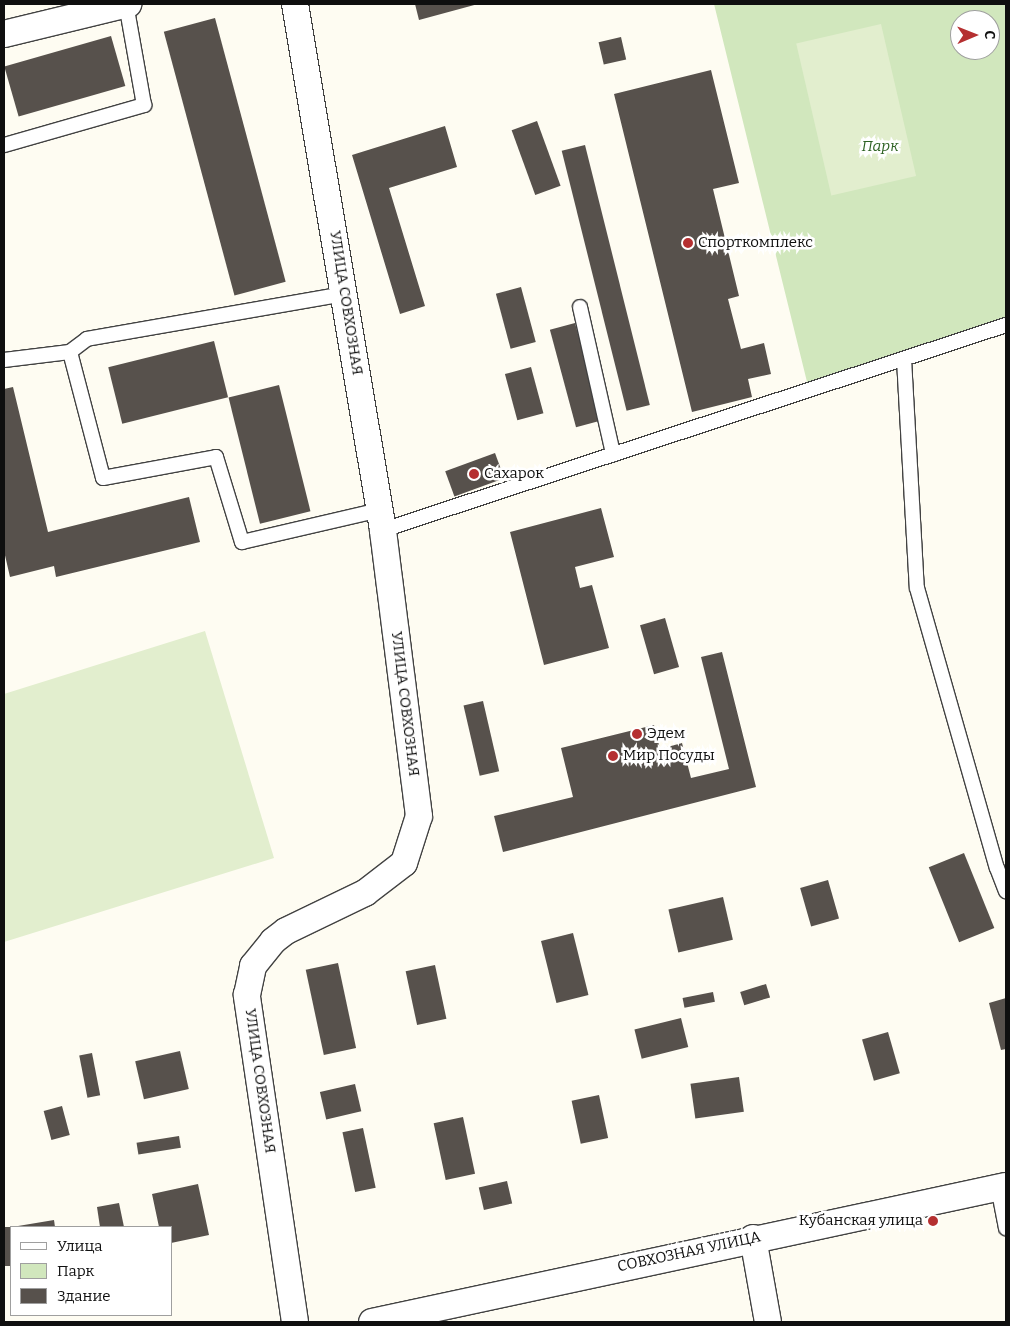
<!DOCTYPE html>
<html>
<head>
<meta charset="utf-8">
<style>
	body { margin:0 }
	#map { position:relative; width:1010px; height:1326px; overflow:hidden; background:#fefcf2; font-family:Bitter,serif }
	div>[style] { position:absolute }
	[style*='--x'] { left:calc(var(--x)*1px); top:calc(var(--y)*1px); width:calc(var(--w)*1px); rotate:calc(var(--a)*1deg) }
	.green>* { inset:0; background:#d1e7bd }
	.pitch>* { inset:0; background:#e2eece; transform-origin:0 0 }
	.building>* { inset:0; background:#57514c; transform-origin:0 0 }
	.roads { filter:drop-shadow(1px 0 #424242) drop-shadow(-1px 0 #424242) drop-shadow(0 1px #424242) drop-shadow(0 -1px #424242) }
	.lane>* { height:14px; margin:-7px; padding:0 7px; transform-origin:7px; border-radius:7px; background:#fff }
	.street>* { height:26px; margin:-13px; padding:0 13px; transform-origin:13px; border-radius:13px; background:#fff }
	.dots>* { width:14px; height:14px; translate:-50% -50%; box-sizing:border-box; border:2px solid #fff; border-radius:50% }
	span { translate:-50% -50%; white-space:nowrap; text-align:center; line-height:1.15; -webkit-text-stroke:5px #fff; paint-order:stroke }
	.park-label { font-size:15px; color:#2e6223; font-style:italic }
	.poi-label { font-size:15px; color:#0f0f0f }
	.left { translate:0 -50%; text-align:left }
	.right { translate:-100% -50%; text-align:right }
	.street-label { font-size:15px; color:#0f0f0f }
	.frame { position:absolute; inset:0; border:5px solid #0f0f0f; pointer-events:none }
	.legend { position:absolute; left:10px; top:1226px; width:162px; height:90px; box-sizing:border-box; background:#fff; border:1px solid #9f9f9f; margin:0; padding:6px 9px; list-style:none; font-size:15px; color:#0f0f0f }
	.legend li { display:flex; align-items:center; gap:10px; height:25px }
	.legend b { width:25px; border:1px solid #9f9f9f }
	.north { position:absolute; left:950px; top:10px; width:50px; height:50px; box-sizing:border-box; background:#fff; border:1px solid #9f9f9f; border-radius:50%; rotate:89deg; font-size:14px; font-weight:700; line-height:20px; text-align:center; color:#0f0f0f }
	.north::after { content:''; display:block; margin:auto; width:18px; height:22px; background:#b53031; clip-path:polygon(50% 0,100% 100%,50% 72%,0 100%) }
</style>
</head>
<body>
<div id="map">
	<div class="green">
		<i style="clip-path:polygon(evenodd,714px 4px,1006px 4px,1006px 325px,809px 390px,714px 4px,960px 20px,990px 20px,990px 50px,960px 50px,960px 20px)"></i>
	</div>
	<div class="pitch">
		<i style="left:881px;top:24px;width:156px;height:87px;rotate:77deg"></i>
		<i style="clip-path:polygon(205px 631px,274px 858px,4px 942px,4px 694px)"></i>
	</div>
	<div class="building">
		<i style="clip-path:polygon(415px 4px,478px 4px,419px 20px)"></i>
		<i style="left:215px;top:18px;width:273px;height:53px;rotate:75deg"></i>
		<i style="left:111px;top:36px;width:52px;height:111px;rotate:74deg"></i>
		<i style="left:621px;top:37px;width:23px;height:23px;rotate:77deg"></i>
		<i style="clip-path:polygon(711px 70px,739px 183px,713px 189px,739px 296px,728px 299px,741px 349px,764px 343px,771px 374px,748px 379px,752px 397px,692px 412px,614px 94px)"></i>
		<i style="left:537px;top:121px;width:69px;height:27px;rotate:70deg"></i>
		<i style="clip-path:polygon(445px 126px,457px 167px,389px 188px,425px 306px,400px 314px,352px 155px)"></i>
		<i style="left:585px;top:145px;width:268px;height:24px;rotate:76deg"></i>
		<i style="left:521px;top:287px;width:57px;height:26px;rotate:75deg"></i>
		<i style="left:575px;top:323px;width:101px;height:26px;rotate:75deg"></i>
		<i style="left:214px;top:341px;width:58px;height:109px;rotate:76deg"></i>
		<i style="left:531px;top:367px;width:48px;height:27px;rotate:75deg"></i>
		<i style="left:279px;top:385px;width:130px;height:52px;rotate:76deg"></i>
		<i style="clip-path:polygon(13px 387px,48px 532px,189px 497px,200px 542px,56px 577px,54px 566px,10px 577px,4px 551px,4px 389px)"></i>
		<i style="left:495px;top:453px;width:27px;height:53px;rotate:70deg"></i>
		<i style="clip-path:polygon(601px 508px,614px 557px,575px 567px,580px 588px,592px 585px,609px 648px,544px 665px,510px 532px)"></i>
		<i style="left:665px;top:618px;width:51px;height:26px;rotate:74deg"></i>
		<i style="clip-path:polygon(722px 652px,756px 787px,503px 852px,494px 816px,573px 797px,561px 748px,654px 725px,660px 749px,682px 743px,691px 778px,729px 769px,701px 657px)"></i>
		<i style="left:483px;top:701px;width:72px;height:20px;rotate:77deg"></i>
		<i style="left:964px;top:853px;width:81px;height:38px;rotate:68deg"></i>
		<i style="left:828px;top:880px;width:40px;height:29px;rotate:74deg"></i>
		<i style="left:723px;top:897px;width:44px;height:56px;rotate:77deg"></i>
		<i style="left:573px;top:933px;width:64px;height:33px;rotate:76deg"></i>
		<i style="left:338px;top:963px;width:87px;height:33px;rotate:78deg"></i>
		<i style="left:435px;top:965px;width:55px;height:30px;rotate:78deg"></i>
		<i style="left:766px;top:984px;width:14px;height:27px;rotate:73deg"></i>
		<i style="left:713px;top:992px;width:10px;height:31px;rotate:79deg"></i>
		<i style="clip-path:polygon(1006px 998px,1006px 1049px,1001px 1050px,989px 1003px)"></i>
		<i style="left:681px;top:1018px;width:30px;height:48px;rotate:76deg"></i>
		<i style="left:888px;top:1032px;width:43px;height:27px;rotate:74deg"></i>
		<i style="left:180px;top:1051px;width:39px;height:46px;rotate:77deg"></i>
		<i style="left:92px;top:1053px;width:43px;height:13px;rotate:79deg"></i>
		<i style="left:739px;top:1077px;width:35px;height:49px;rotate:82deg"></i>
		<i style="left:355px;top:1084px;width:28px;height:36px;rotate:77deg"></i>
		<i style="left:599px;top:1095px;width:44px;height:28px;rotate:78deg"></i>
		<i style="left:62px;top:1106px;width:30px;height:19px;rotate:75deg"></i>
		<i style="left:463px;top:1117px;width:58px;height:30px;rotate:78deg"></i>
		<i style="left:363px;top:1128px;width:61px;height:21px;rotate:78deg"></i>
		<i style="left:179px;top:1136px;width:12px;height:43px;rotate:81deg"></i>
		<i style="left:507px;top:1181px;width:23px;height:29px;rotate:77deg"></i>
		<i style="clip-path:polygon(198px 1184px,209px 1235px,171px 1243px,171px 1227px,159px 1227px,152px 1194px)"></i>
		<i style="clip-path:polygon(119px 1203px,124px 1227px,100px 1227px,97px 1207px)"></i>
		<i style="clip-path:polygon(54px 1220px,55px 1227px,18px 1227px,18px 1226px)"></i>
		<i style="left:11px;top:1227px;width:39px;height:7px;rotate:90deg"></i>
	</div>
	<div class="roads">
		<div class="lane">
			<i style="--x:4;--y:145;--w:146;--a:-15.9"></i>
			<i style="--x:144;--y:105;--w:103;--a:-100.1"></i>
			<i style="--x:344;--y:294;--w:261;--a:170.1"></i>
			<i style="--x:87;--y:339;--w:21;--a:143"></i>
			<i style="--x:70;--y:352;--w:130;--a:75.3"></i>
			<i style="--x:103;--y:478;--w:115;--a:-10.5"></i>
			<i style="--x:216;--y:457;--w:89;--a:73"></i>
			<i style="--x:242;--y:542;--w:142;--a:-13.1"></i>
			<i style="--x:580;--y:307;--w:151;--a:77.3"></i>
			<i style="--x:904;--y:359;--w:229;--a:86.8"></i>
			<i style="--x:917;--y:588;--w:291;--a:74.1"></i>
			<i style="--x:997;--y:868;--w:25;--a:69"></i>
			<i style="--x:4;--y:360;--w:66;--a:-6.9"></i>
			<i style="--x:383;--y:530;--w:656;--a:-18.21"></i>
			<i style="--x:998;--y:1187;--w:42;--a:79"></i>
		</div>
		<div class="street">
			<i style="--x:4;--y:34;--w:128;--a:-13.6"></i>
			<i style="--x:753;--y:1238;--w:85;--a:79.9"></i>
			<i style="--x:295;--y:1322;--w:331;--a:-98.4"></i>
			<i style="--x:247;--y:995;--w:30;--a:-78"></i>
			<i style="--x:253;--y:966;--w:32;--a:-51"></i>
			<i style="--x:273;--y:941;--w:16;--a:-38"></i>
			<i style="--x:286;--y:931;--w:88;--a:-25.7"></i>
			<i style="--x:365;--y:893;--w:49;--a:-37.6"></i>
			<i style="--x:404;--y:863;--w:49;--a:-72.3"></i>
			<i style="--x:419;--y:816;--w:288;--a:-97.2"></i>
			<i style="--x:383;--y:530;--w:533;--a:-99.5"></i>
			<i style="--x:372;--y:1322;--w:648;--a:-12.11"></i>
		</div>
	</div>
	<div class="dots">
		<i style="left:688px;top:243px;background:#b53031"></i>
		<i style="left:474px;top:474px;background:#b53031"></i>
		<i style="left:637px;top:734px;background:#b53031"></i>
		<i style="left:613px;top:756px;background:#b53031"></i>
		<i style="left:933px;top:1221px;background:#b53031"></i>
	</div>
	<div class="park-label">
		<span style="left:880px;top:147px">Парк</span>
	</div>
	<div class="poi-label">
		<span class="left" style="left:698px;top:243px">Спорткомплекс</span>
		<span class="left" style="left:484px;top:474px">Сахарок</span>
		<span class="left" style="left:647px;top:734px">Эдем</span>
		<span class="left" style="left:623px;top:756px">Мир Посуды</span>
		<span class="right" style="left:923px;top:1221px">Кубанская улица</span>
	</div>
	<div class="street-label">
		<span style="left:346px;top:303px;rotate:81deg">УЛИЦА СОВХОЗНАЯ</span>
		<span style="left:405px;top:704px;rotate:83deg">УЛИЦА СОВХОЗНАЯ</span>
		<span style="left:260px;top:1081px;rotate:82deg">УЛИЦА СОВХОЗНАЯ</span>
		<span style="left:689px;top:1252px;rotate:-12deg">СОВХОЗНАЯ УЛИЦА</span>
	</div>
	<div class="frame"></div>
	<ul class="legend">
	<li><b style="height:6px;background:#fff"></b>Улица</li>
	<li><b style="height:14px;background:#d1e7bd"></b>Парк</li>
	<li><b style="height:14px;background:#57514c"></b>Здание</li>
	</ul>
	<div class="north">С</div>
</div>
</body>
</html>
